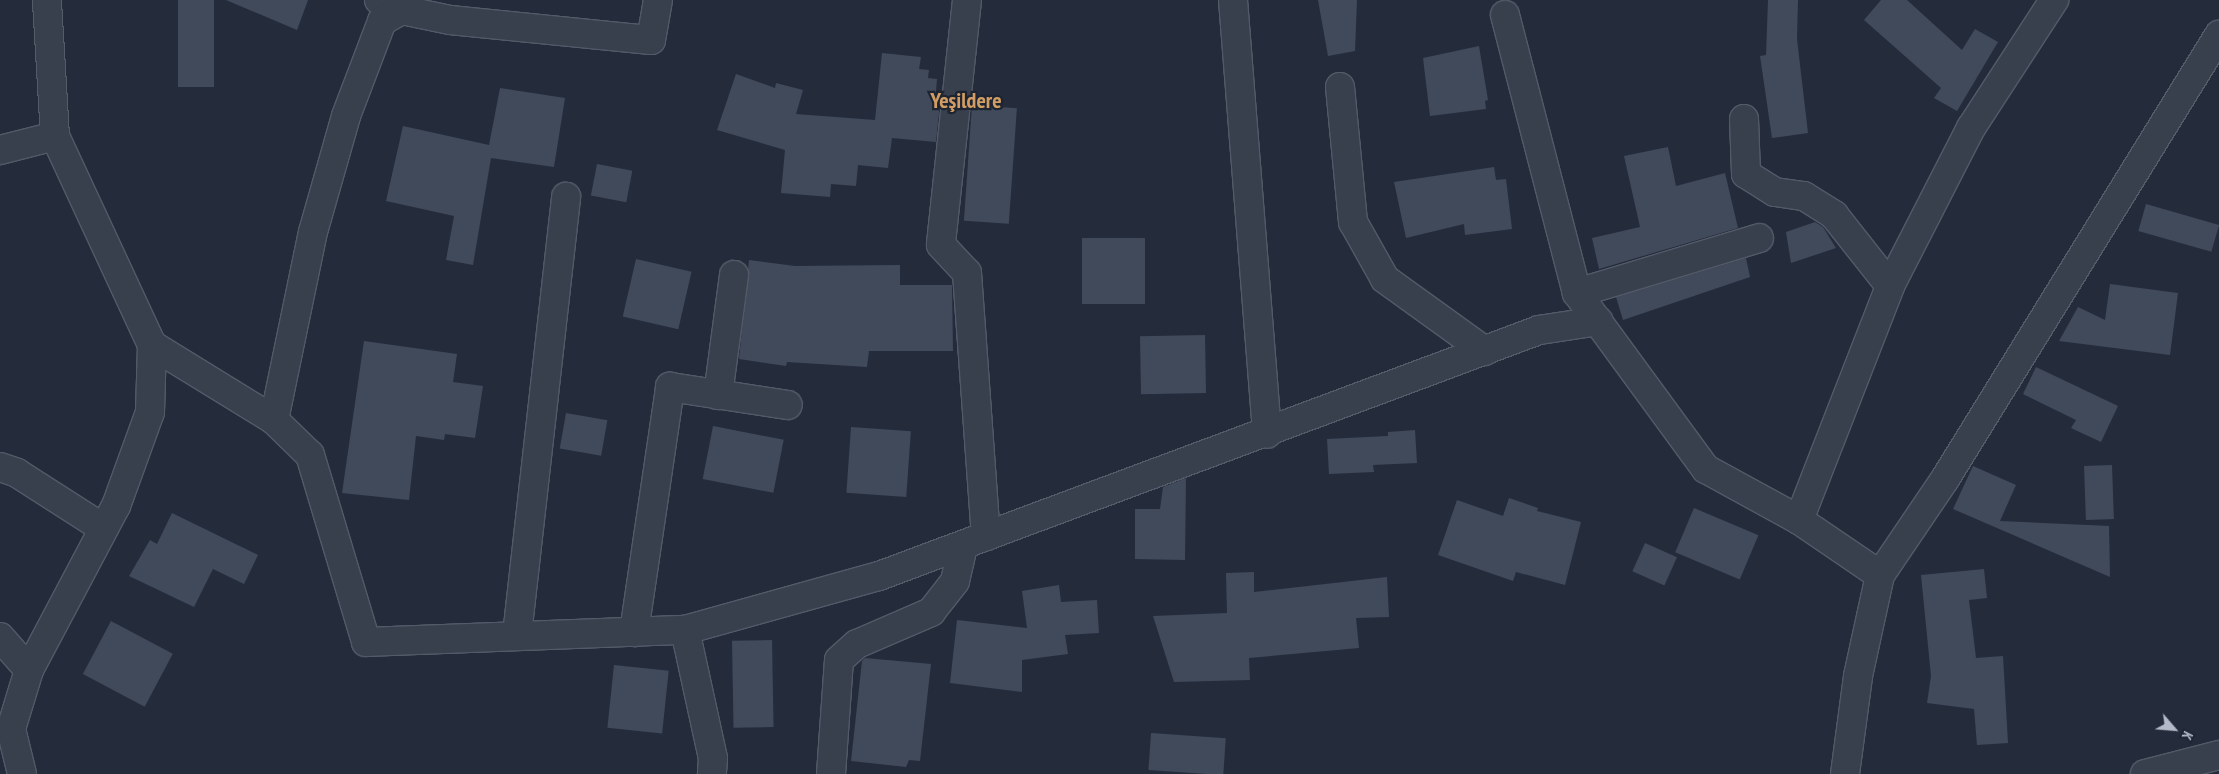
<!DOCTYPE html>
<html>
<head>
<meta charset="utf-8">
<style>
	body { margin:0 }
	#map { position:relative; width:2219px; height:774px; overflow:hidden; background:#242c3c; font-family:"PT Sans Narrow",sans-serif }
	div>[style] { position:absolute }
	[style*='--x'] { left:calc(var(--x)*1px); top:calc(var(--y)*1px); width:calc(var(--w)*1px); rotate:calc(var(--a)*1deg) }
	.building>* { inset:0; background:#404a5b; transform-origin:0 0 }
	.roads { filter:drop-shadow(1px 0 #535a68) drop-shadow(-1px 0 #535a68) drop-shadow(0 1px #535a68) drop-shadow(0 -1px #535a68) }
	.minor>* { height:28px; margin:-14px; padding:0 14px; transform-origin:14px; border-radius:14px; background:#383f4d }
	span { translate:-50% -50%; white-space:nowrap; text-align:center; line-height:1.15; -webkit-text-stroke:4.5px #1d2432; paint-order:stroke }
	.district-label { font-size:22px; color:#d29e64; font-weight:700 }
	.north { position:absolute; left:2149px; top:704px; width:50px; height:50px; -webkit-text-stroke:4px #1d2432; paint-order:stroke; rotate:117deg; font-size:14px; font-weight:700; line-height:20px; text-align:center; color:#b4bac8 }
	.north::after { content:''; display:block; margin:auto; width:18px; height:22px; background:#b4bac8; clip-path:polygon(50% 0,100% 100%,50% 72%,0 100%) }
</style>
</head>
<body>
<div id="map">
	<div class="building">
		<i style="left:178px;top:0;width:36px;height:87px"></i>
		<i style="clip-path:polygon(226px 0,308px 0,297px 30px)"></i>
		<i style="clip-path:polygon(1318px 0,1357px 0,1355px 51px,1328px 56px)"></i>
		<i style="clip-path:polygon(1768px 0,1798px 0,1797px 39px,1808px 133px,1772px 138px,1760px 56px,1766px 55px)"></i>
		<i style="clip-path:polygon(1881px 0,1907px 0,1962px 50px,1975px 29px,1998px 42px,1957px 111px,1934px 98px,1941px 88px,1864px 20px)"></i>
		<i style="clip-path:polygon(1479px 46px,1488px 100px,1485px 101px,1486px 109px,1430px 116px,1423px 58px)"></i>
		<i style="clip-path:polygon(882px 53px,921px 57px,919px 69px,929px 70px,928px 78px,937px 79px,935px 103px,940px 103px,936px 142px,892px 138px,888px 168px,858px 165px,856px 186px,831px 184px,830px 197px,781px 193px,785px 150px,717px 130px,736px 74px,775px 88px,776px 83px,803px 90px,796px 114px,875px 120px)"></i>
		<i style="clip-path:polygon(500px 88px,565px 98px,554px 167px,491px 158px,473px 265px,446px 260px,454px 216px,386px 201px,403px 126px,489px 145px)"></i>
		<i style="left:972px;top:105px;width:45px;height:116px;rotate:4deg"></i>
		<i style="clip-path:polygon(1668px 147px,1676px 186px,1725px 173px,1738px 228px,1599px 269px,1592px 238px,1640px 227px,1624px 156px)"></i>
		<i style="left:597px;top:164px;width:36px;height:32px;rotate:11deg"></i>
		<i style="clip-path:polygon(1494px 167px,1496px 180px,1506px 179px,1512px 229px,1465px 235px,1464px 224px,1406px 238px,1394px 182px)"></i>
		<i style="left:2146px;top:204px;width:76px;height:28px;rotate:16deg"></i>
		<i style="clip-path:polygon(1815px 222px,1823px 227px,1836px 248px,1791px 263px,1786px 232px)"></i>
		<i style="left:1082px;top:238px;width:63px;height:66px"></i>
		<i style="clip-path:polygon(1746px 258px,1750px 277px,1623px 320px,1616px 297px)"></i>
		<i style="left:636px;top:259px;width:57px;height:59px;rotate:13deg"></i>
		<i style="clip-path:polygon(749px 260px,795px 266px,900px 265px,900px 285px,952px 285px,953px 351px,869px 351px,867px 367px,787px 362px,786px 366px,739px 359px)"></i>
		<i style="clip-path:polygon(2110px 284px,2178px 293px,2170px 355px,2059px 341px,2078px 307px,2105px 320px)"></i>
		<i style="left:1205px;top:335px;width:58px;height:65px;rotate:89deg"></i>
		<i style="clip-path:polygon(364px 341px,457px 354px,453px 382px,483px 386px,475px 438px,445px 434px,444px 440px,416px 436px,409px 500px,342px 493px)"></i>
		<i style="clip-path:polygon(2036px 367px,2118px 406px,2101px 442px,2071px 428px,2076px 420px,2023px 394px)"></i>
		<i style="left:566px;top:413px;width:42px;height:36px;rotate:10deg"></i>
		<i style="left:713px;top:426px;width:72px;height:54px;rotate:11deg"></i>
		<i style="left:851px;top:427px;width:60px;height:66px;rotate:4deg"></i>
		<i style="clip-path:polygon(1415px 430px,1417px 463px,1373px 465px,1374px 472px,1329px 474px,1327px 439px,1388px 436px,1388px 432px)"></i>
		<i style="left:2112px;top:465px;width:54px;height:28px;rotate:88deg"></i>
		<i style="clip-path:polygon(1973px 466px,2016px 485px,2000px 521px,2109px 526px,2110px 577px,1953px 509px)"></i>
		<i style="clip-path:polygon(1186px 478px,1185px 560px,1135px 559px,1135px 509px,1160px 509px,1163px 487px)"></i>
		<i style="clip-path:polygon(1509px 498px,1538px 508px,1537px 511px,1581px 522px,1565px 585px,1516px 572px,1513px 581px,1438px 555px,1457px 500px,1503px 516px)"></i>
		<i style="left:1694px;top:508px;width:70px;height:48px;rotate:23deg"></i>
		<i style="clip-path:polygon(172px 513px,258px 555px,244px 584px,213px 569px,194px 607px,129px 576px,150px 540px,157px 544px)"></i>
		<i style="left:1645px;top:543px;width:35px;height:31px;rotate:24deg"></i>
		<i style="clip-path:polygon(1984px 569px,1987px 598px,1969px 600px,1976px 658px,2003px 656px,2008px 743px,1977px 745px,1974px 709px,1927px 703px,1931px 676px,1921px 575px)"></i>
		<i style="clip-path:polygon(1254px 572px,1254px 592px,1387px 577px,1389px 617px,1356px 618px,1359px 648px,1249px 658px,1250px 680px,1174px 682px,1153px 616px,1227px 613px,1226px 573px)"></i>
		<i style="clip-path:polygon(1059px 585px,1061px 602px,1097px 600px,1099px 633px,1065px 635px,1068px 654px,1022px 660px,1022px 692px,950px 683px,957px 620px,1027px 628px,1022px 591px)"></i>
		<i style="left:111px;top:621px;width:70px;height:60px;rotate:28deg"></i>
		<i style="left:772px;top:640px;width:87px;height:40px;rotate:89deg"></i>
		<i style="clip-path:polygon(865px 658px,931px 664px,920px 761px,909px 760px,906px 767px,851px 761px,862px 661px)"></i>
		<i style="left:614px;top:665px;width:55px;height:63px;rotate:6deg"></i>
		<i style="left:1151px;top:733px;width:75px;height:37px;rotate:4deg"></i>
	</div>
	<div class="roads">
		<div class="minor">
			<i style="--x:379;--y:0;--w:25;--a:23"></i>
			<i style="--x:402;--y:10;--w:49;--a:11.8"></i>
			<i style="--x:450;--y:20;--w:202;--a:5.7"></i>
			<i style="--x:651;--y:40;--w:41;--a:-80.1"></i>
			<i style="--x:967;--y:0;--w:246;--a:96.1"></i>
			<i style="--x:941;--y:245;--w:38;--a:47"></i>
			<i style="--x:967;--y:273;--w:264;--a:85.9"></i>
			<i style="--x:1233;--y:0;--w:435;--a:85.5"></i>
			<i style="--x:1505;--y:15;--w:287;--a:75.5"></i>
			<i style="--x:1577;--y:293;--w:218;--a:53.8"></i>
			<i style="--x:1706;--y:469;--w:106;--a:28.7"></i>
			<i style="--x:1799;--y:520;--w:98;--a:34.2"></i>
			<i style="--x:1340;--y:87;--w:136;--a:84.5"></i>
			<i style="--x:1353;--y:222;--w:65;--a:60.7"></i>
			<i style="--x:1385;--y:279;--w:123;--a:35.8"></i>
			<i style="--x:1744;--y:119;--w:55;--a:87.9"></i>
			<i style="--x:1746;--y:174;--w:34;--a:32"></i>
			<i style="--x:1775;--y:192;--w:29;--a:8"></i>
			<i style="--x:1804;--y:196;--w:36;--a:32"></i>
			<i style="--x:1834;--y:215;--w:90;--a:51.7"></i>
			<i style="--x:0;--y:150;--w:57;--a:-14.3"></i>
			<i style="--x:1577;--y:293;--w:190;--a:-16.8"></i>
			<i style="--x:152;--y:345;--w:143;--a:31.6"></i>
			<i style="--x:274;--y:420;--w:50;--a:44.2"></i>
			<i style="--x:310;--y:455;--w:195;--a:73.3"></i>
			<i style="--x:366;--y:642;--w:319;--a:-2.2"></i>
			<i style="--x:685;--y:630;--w:201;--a:-15.6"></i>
			<i style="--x:879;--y:576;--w:704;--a:-20.44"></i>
			<i style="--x:1539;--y:330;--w:60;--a:-8.7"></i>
			<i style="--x:718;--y:395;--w:121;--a:-82.4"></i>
			<i style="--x:274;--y:420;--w:192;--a:-78.3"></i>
			<i style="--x:313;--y:232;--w:121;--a:-74.1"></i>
			<i style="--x:346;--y:116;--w:102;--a:-69.2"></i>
			<i style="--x:382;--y:21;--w:23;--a:-29"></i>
			<i style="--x:0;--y:467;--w:18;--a:19"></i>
			<i style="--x:17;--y:473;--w:102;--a:32.6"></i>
			<i style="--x:1799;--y:520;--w:251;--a:-68.7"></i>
			<i style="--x:1890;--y:286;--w:178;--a:-62.9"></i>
			<i style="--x:1971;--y:128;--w:153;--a:-57"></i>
			<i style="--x:685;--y:630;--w:131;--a:77.7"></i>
			<i style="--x:713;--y:758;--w:16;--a:94"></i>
			<i style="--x:634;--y:632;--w:248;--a:-81.6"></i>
			<i style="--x:670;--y:387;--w:119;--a:8.7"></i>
			<i style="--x:517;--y:635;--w:441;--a:-83.6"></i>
			<i style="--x:0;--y:637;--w:44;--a:48.7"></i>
			<i style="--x:22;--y:774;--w:46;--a:-103.7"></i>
			<i style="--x:11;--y:729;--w:62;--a:-73"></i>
			<i style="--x:29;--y:670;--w:186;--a:-62.1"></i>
			<i style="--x:116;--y:506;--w:100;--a:-70.1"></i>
			<i style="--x:150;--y:412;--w:67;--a:-88.3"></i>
			<i style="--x:152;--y:345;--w:230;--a:-114.9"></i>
			<i style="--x:55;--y:136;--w:136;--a:-93.4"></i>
			<i style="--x:831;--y:774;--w:114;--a:-86"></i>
			<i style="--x:839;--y:660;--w:24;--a:-42"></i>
			<i style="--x:857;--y:644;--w:81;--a:-23.4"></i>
			<i style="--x:931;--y:612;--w:39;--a:-52"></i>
			<i style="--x:955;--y:581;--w:37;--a:-77"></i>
			<i style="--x:1845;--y:774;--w:99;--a:-82.4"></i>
			<i style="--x:1858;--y:676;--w:103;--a:-77.7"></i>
			<i style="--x:1880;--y:575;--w:116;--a:-55.9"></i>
			<i style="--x:1945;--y:479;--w:522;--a:-58.32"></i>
			<i style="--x:2145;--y:774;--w:76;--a:-14.4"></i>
		</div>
	</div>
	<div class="district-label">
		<span style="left:966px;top:101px">Yeşildere</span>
	</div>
	<div class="north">K</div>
</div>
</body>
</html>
